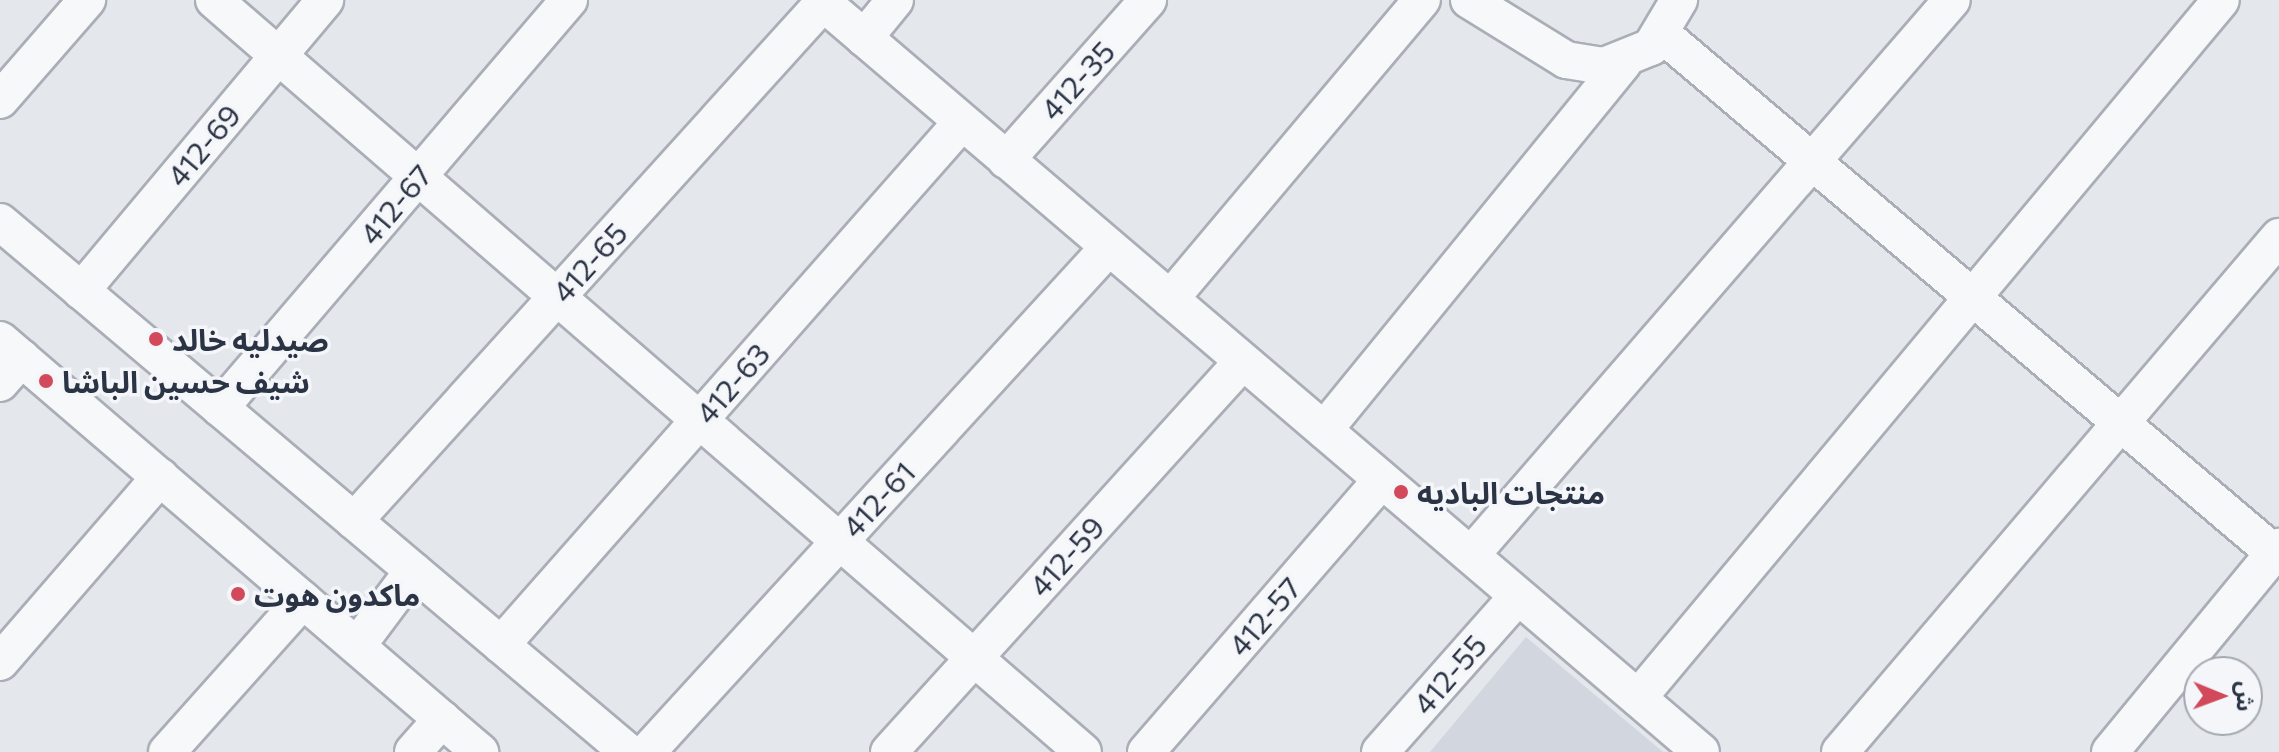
<!DOCTYPE html>
<html>
<head>
<meta charset="utf-8">
<style>
	body { margin:0 }
	#map { position:relative; width:2279px; height:752px; overflow:hidden; background:#e4e7ec; font-family:Commissioner,"Noto Sans Arabic",sans-serif }
	div>[style] { position:absolute }
	[style*='--x'] { left:calc(var(--x)*1px); top:calc(var(--y)*1px); width:calc(var(--w)*1px); rotate:calc(var(--a)*1deg) }
	.built>* { inset:0; background:#d2d6de }
	.roads { filter:drop-shadow(2px 0 #a9aeb7) drop-shadow(-2px 0 #a9aeb7) drop-shadow(0 2px #a9aeb7) drop-shadow(0 -2px #a9aeb7) }
	.minor>* { height:36px; margin:-18px; padding:0 18px; transform-origin:18px; border-radius:18px; background:#f7f8fa }
	.dots>* { width:22px; height:22px; translate:-50% -50%; box-sizing:border-box; border:4px solid #f4f6f9; border-radius:50% }
	span { translate:-50% -50%; white-space:nowrap; text-align:center; line-height:1.15; -webkit-text-stroke:7px #f4f6f9; paint-order:stroke }
	.street-label { font-size:30px; color:#2b3445 }
	.poi-label { font-size:30px; color:#2b3445; font-weight:700 }
	.left { translate:0 -50%; text-align:left }
	.north { position:absolute; left:2183px; top:656px; width:80px; height:80px; box-sizing:border-box; background:#f4f6f9; border:2px solid #a4a8b1; border-radius:50%; rotate:91deg; font-size:22px; font-weight:700; line-height:32px; text-align:center; color:#2b3445 }
	.north::after { content:''; display:block; margin:auto; width:28px; height:36px; background:#d1495b; clip-path:polygon(50% 0,100% 100%,50% 72%,0 100%) }
</style>
</head>
<body>
<div id="map">
	<div class="built">
		<i style="clip-path:polygon(1526px 637px,1663px 752px,1430px 752px)"></i>
	</div>
	<div class="roads">
		<div class="minor">
			<i style="--x:214;--y:0;--w:1149;--a:40.87"></i>
			<i style="--x:820;--y:0;--w:1158;--a:40.48"></i>
			<i style="--x:1469;--y:0;--w:114;--a:31.7"></i>
			<i style="--x:1566;--y:60;--w:38;--a:9"></i>
			<i style="--x:1604;--y:66;--w:51;--a:-22"></i>
			<i style="--x:1651;--y:47;--w:55;--a:-59.2"></i>
			<i style="--x:1663;--y:35;--w:807;--a:40.28"></i>
			<i style="--x:864;--y:38;--w:49;--a:-50.8"></i>
			<i style="--x:0;--y:100;--w:133;--a:-49"></i>
			<i style="--x:1006;--y:160;--w:214;--a:-48.4"></i>
			<i style="--x:0;--y:222;--w:822;--a:40.16"></i>
			<i style="--x:81;--y:291;--w:380;--a:-50"></i>
			<i style="--x:1170;--y:299;--w:391;--a:-49.9"></i>
			<i style="--x:0;--y:340;--w:633;--a:40.64"></i>
			<i style="--x:0;--y:383;--w:33;--a:-49"></i>
			<i style="--x:220;--y:408;--w:537;--a:-49.46"></i>
			<i style="--x:1324;--y:430;--w:473;--a:-50.8"></i>
			<i style="--x:354;--y:521;--w:699;--a:-47.84"></i>
			<i style="--x:1471;--y:555;--w:734;--a:-49.09"></i>
			<i style="--x:501;--y:645;--w:697;--a:-48.61"></i>
			<i style="--x:357;--y:646;--w:94;--a:-53.3"></i>
			<i style="--x:0;--y:662;--w:245;--a:-49.1"></i>
			<i style="--x:1638;--y:698;--w:909;--a:-50.13"></i>
			<i style="--x:167;--y:752;--w:204;--a:-48.2"></i>
			<i style="--x:413;--y:752;--w:44;--a:-48.7"></i>
			<i style="--x:647;--y:752;--w:684;--a:-47.55"></i>
			<i style="--x:889;--y:752;--w:527;--a:-47.84"></i>
			<i style="--x:1146;--y:752;--w:360;--a:-49.1"></i>
			<i style="--x:1380;--y:752;--w:208;--a:-48.5"></i>
			<i style="--x:1840;--y:752;--w:677;--a:-49.55"></i>
			<i style="--x:2110;--y:752;--w:266;--a:-50.5"></i>
		</div>
	</div>
	<div class="dots">
		<i style="left:156px;top:339px;background:#d1495b"></i>
		<i style="left:46px;top:381px;background:#d1495b"></i>
		<i style="left:1401px;top:492px;background:#d1495b"></i>
		<i style="left:238px;top:594px;background:#d1495b"></i>
	</div>
	<div class="street-label">
		<span style="left:1077px;top:80px;rotate:-48deg">412-35</span>
		<span style="left:203px;top:145px;rotate:-50deg">412-69</span>
		<span style="left:395px;top:204px;rotate:-50deg">412-67</span>
		<span style="left:589px;top:262px;rotate:-48deg">412-65</span>
		<span style="left:732px;top:383px;rotate:-49deg">412-63</span>
		<span style="left:878px;top:499px;rotate:-47deg">412-61</span>
		<span style="left:1066px;top:556px;rotate:-48deg">412-59</span>
		<span style="left:1264px;top:616px;rotate:-49deg">412-57</span>
		<span style="left:1449px;top:674px;rotate:-49deg">412-55</span>
	</div>
	<div class="poi-label">
		<span class="left" style="left:172px;top:339px">صيدليه خالد</span>
		<span class="left" style="left:62px;top:381px">شيف حسين الباشا</span>
		<span class="left" style="left:1417px;top:492px">منتجات الباديه</span>
		<span class="left" style="left:254px;top:594px">ماكدون هوت</span>
	</div>
	<div class="north">ش</div>
</div>
</body>
</html>
